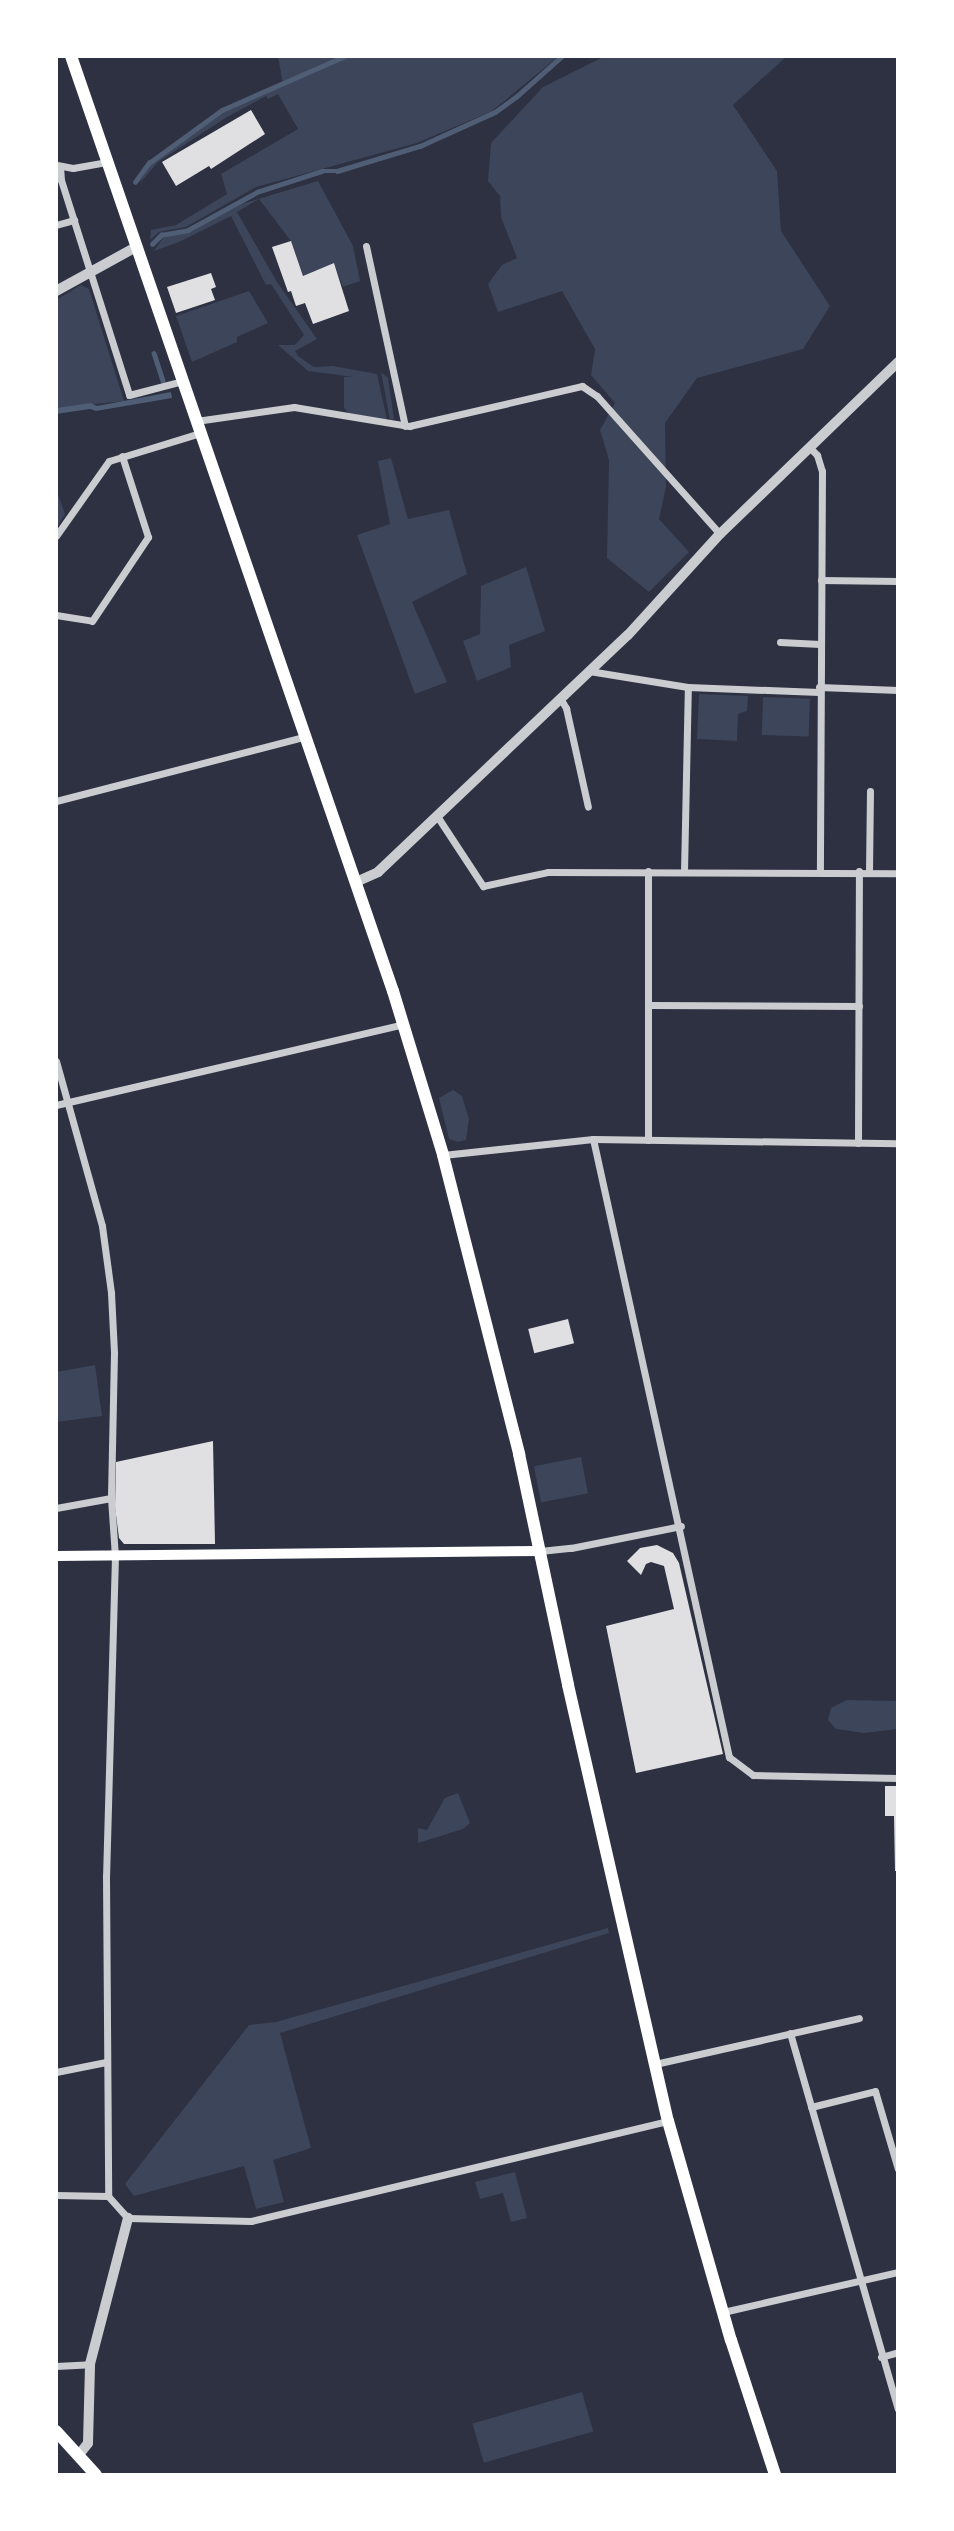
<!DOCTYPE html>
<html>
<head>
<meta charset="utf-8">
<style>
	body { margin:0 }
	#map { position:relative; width:954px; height:2531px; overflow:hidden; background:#2d3142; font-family:Ubuntu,sans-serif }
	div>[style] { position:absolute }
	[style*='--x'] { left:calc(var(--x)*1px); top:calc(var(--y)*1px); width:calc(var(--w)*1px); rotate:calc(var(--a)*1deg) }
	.green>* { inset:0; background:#3c4559; transform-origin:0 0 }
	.water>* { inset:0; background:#4f5d75 }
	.stream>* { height:4.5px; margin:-2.25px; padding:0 2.25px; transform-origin:2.25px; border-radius:2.25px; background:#4f5d75 }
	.building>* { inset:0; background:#e0e0e3; transform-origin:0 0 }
	.minor>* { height:7px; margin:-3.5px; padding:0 3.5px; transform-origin:3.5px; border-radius:3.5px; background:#caccd0 }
	.tertiary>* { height:10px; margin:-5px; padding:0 5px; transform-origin:5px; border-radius:5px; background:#caccd0 }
	.secondary>* { height:10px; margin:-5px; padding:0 5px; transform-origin:5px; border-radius:5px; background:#fff }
	.primary>* { height:12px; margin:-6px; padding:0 6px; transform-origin:6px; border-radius:6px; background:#fff }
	span { translate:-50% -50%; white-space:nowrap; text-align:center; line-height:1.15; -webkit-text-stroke:7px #fff; paint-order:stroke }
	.frame { position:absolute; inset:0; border:58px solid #fff; pointer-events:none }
</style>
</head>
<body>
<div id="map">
	<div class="green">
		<i style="clip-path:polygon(278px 56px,559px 56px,492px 111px,417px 143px,256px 187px,186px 227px,159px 232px,150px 240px,151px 230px,176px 225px,227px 194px,221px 174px,298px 129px,278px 94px,268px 99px,266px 96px,227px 117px,158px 162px,139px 184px,150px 164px,222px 113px,283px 85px)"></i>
		<i style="clip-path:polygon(605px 56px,787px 56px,733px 105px,777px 171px,781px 231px,830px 306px,803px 349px,697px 378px,665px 423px,666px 487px,659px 519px,689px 552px,649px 592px,607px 558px,609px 460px,600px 430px,615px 403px,591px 375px,595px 349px,562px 291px,498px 312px,488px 284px,502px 265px,517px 258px,501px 217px,500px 196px,488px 181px,491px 143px,543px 87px)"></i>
		<i style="clip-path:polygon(318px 181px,353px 246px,360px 281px,343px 287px,334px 263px,303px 276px,291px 241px,259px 199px,237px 212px,277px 282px,317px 339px,295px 351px,298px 356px,314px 367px,333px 366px,377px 374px,387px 420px,349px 413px,344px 408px,344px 377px,354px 377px,308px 371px,278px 345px,295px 345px,304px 335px,271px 284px,266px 285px,231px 216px,179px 242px,154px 251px,163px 238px,189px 233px,242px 204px)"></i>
		<i style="clip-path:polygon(81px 285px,89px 289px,124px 401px,56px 408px,56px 300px)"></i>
		<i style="clip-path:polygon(249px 291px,268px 323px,237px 337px,237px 342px,192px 362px,176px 316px)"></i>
		<i style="clip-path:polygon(381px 372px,388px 378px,394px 419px,390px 420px)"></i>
		<i style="clip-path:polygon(391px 458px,408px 519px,449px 510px,467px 574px,412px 602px,447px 682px,415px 694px,357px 535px,390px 524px,378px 461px)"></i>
		<i style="clip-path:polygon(56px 489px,65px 514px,56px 528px)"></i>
		<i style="clip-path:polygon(526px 567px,545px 631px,509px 645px,511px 667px,477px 681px,463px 641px,480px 634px,481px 586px)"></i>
		<i style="clip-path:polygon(699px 694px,748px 696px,747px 711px,738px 714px,737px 741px,697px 739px)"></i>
		<i style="left:763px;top:697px;width:47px;height:38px;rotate:2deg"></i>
		<i style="clip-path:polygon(453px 1090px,462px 1096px,469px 1119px,466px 1140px,458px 1142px,449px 1139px,439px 1098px)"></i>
		<i style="clip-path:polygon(95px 1365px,102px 1416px,56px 1422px,56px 1372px)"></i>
		<i style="left:581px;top:1457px;width:37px;height:48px;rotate:79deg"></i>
		<i style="clip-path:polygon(847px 1700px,898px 1701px,898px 1729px,864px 1733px,836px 1729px,828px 1720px,831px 1708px)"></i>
		<i style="clip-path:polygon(458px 1793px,470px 1823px,463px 1829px,418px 1843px,418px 1828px,427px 1830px,445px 1798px)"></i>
		<i style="clip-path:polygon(608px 1928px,609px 1933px,280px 2033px,311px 2148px,273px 2160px,284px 2202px,256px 2209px,244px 2166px,134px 2196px,125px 2184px,249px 2025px,276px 2022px)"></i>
		<i style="clip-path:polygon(515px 2172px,527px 2218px,511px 2222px,503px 2193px,480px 2199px,475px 2182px)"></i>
		<i style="left:582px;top:2392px;width:41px;height:114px;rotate:74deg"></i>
	</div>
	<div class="water">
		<i style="clip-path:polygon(171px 392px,172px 398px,96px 411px,90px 409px,56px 414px,56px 408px,91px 403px,97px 406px)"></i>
	</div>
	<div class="stream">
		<i style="--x:135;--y:182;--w:24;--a:-54"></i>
		<i style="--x:149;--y:163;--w:90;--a:-36"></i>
		<i style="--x:222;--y:110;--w:134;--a:-23.7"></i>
		<i style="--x:152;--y:244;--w:13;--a:-45"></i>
		<i style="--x:161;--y:235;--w:27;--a:-10"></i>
		<i style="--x:188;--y:230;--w:79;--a:-28.8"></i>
		<i style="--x:257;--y:192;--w:68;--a:-17.9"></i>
		<i style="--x:322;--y:171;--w:15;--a:0"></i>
		<i style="--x:337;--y:171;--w:87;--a:-16.8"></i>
		<i style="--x:420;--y:146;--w:82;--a:-24.4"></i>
		<i style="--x:495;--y:112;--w:26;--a:-36"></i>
		<i style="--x:516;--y:97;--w:62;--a:-41.7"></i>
		<i style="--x:154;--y:353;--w:29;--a:72"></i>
	</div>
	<div class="building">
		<i style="clip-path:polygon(251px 110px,265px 134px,211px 169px,209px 166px,176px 186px,162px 162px)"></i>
		<i style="clip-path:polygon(291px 241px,303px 276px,334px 263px,349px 311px,313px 324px,305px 303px,296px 306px,291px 291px,288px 292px,272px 247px)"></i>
		<i style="clip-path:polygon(211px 273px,216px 287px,211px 289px,215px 300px,176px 313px,167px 287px)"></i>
		<i style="left:568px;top:1319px;width:25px;height:41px;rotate:76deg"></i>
		<i style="clip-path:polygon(213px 1441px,215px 1544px,124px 1544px,119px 1538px,115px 1507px,116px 1462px)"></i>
		<i style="clip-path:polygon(657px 1545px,673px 1553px,679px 1563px,723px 1754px,636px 1773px,606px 1626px,674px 1609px,664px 1566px,651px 1562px,646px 1564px,641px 1575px,627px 1561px,640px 1548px)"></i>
		<i style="clip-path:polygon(885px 1786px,898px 1786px,898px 1871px,895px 1871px,894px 1816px,885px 1816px)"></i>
	</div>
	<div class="minor">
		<i style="--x:57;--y:165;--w:16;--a:11"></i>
		<i style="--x:73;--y:168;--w:35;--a:-10"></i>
		<i style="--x:60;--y:166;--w:14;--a:86"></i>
		<i style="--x:61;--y:180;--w:225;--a:72.4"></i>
		<i style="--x:129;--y:395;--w:56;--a:-14.5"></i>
		<i style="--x:56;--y:225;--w:19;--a:-16"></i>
		<i style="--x:366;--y:246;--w:184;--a:77.8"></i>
		<i style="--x:196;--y:421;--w:99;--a:-8.1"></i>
		<i style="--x:294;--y:407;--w:117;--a:9.4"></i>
		<i style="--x:409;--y:426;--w:178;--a:-13"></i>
		<i style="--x:582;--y:386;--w:18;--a:34"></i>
		<i style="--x:597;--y:396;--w:185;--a:48.3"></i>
		<i style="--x:810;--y:448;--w:10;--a:45"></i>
		<i style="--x:817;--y:455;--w:17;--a:73"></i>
		<i style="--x:822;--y:471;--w:400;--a:90.3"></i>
		<i style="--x:56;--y:536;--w:92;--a:-54.8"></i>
		<i style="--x:109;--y:461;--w:95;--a:-17.1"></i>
		<i style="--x:821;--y:580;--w:77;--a:0.7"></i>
		<i style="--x:56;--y:615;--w:36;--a:9"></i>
		<i style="--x:92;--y:621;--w:101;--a:-56.3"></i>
		<i style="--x:148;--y:537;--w:85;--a:-107.8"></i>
		<i style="--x:780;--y:642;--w:40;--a:2.9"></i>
		<i style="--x:589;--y:671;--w:100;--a:9.2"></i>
		<i style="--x:688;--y:687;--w:131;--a:2.2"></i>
		<i style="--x:819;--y:687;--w:79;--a:2.2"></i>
		<i style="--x:560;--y:698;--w:12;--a:59"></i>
		<i style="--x:566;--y:708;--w:101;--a:77.5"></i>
		<i style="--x:56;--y:801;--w:256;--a:-14.5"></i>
		<i style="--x:437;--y:816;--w:84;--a:56.7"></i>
		<i style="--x:483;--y:886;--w:66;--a:-12.2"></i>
		<i style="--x:548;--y:872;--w:350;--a:0.2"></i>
		<i style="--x:684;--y:872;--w:185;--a:-88.8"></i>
		<i style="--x:869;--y:872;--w:81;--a:-89.3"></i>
		<i style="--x:650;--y:1005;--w:209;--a:0.3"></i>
		<i style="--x:56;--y:1061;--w:171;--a:74.4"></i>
		<i style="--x:102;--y:1226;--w:68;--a:82.3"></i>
		<i style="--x:111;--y:1293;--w:60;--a:87.1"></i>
		<i style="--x:114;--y:1353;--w:145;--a:91.2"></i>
		<i style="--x:111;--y:1498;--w:58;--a:86.1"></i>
		<i style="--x:115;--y:1556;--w:320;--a:91.6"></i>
		<i style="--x:106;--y:1876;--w:320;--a:89.6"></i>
		<i style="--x:56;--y:1105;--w:357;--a:-13.1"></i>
		<i style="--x:593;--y:1139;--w:633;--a:77.59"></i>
		<i style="--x:729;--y:1757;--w:30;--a:37"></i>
		<i style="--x:753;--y:1775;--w:145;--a:1.2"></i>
		<i style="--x:648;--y:1140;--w:269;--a:-90"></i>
		<i style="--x:858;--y:1143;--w:272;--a:-89.8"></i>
		<i style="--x:443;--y:1155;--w:151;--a:-6.1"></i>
		<i style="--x:593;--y:1139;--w:305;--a:0.8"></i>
		<i style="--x:56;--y:1508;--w:56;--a:-10.3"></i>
		<i style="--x:540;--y:1551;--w:31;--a:-6"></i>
		<i style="--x:571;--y:1548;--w:112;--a:-11.3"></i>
		<i style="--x:790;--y:2033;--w:391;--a:74"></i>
		<i style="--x:655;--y:2064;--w:209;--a:-12.7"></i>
		<i style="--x:56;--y:2072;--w:51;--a:-11.3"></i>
		<i style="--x:811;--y:2107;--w:66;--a:-14"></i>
		<i style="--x:875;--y:2091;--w:81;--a:73.6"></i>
		<i style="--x:56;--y:2195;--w:52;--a:1.1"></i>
		<i style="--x:108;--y:2196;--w:30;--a:48"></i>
		<i style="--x:128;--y:2218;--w:123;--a:1.4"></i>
		<i style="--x:251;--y:2221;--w:429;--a:-13.5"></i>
		<i style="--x:723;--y:2312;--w:180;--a:-12.9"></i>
		<i style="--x:881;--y:2357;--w:18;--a:-16"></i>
		<i style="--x:56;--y:2366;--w:34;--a:-3"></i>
	</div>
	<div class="tertiary">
		<i style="--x:56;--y:291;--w:91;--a:-28.8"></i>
		<i style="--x:356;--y:882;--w:24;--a:-24"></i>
		<i style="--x:378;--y:872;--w:344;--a:-43.5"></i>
		<i style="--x:628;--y:635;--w:137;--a:-47.7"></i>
		<i style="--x:720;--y:534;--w:248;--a:-44"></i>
		<i style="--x:78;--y:2456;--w:16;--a:-52"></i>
		<i style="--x:88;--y:2443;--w:79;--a:-88.5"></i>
		<i style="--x:90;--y:2364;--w:151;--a:-75.4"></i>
	</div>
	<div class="secondary">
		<i style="--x:56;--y:1556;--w:484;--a:-0.6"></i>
	</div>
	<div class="primary">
		<i style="--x:71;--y:56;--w:989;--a:71"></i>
		<i style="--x:393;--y:991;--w:171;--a:73"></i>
		<i style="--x:443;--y:1155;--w:309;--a:75.7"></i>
		<i style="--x:519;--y:1454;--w:236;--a:78"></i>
		<i style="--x:568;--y:1685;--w:447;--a:77.1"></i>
		<i style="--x:668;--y:2121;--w:228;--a:74"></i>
		<i style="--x:731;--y:2340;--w:142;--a:71.9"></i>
		<i style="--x:56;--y:2431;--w:59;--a:47.7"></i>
	</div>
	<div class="frame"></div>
</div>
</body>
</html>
